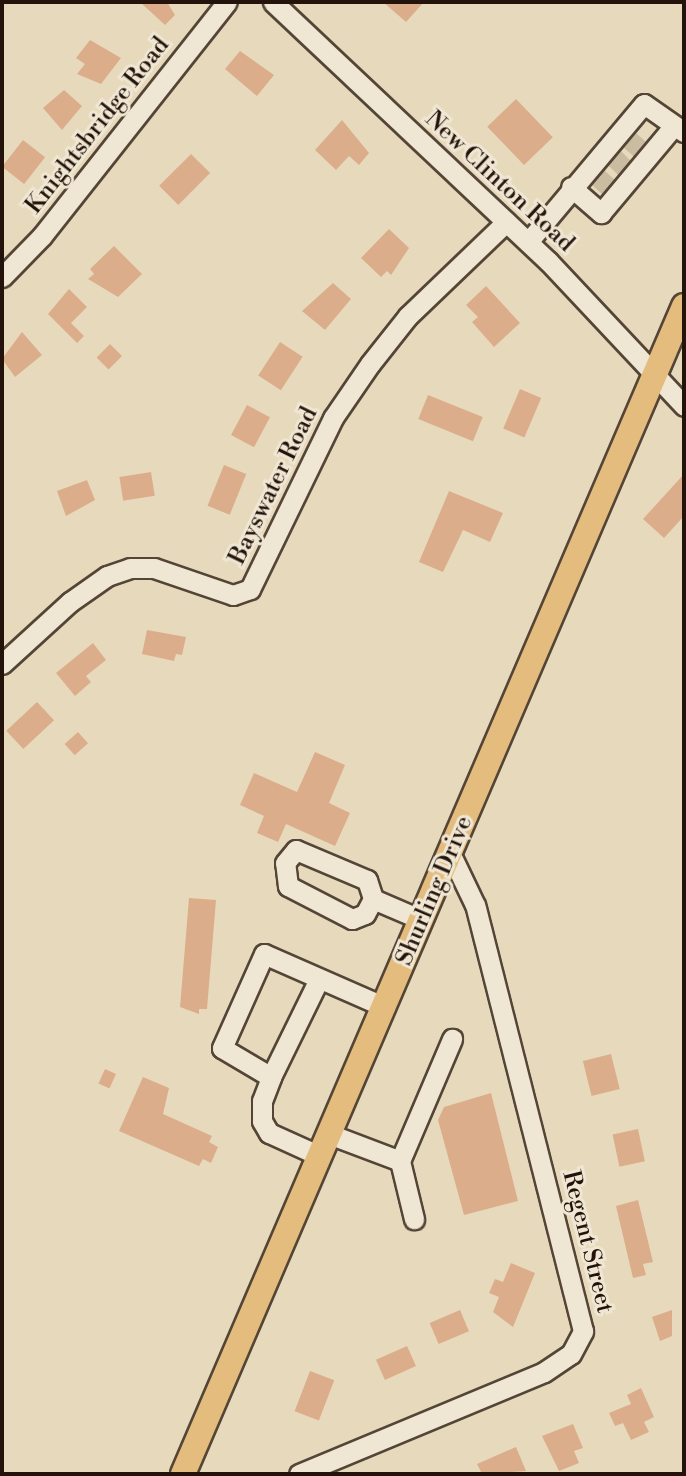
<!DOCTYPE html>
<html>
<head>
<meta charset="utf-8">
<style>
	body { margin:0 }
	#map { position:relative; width:686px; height:1476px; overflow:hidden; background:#e7dabc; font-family:"Libre Bodoni",serif }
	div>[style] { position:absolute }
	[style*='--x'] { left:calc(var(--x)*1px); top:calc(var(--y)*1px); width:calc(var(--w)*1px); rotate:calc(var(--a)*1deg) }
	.building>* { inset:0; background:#dcad8a; transform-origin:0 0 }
	.minor-tunnel>* { height:19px; margin-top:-9.5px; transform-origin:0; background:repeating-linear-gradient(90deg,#cabca1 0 19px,transparent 0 29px) }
	.roads { filter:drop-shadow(2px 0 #544537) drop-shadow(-2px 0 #544537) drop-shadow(0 2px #544537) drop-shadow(0 -2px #544537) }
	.minor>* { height:19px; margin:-9.5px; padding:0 9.5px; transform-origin:9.5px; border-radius:9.5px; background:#efe7d3 }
	.major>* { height:24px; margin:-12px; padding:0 12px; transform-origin:12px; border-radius:12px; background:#e4bd7e }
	span { translate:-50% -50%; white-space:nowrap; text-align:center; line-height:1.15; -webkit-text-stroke:6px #efe7d3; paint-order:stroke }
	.street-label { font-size:24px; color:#23130b }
	.frame { position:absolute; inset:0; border:4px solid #23130b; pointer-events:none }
</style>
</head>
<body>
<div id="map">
	<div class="building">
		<i style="clip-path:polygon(140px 2px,167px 2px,175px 15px,165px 25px)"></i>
		<i style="clip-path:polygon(383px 2px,424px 2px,406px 22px)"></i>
		<i style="clip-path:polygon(90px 40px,121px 58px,101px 84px,77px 74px,85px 64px,76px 58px)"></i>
		<i style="clip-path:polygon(240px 51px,274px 75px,257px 96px,225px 69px)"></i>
		<i style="clip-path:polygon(64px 90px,82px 106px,62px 130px,43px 108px)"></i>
		<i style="left:516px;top:99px;width:53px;height:40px;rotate:46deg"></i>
		<i style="clip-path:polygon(342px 120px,369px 153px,359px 165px,349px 156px,336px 170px,315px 150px)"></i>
		<i style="left:23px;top:140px;width:28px;height:34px;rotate:38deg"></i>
		<i style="left:191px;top:154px;width:27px;height:45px;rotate:45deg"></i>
		<i style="clip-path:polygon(389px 229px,409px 248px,391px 275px,387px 271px,381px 277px,361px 258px)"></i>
		<i style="clip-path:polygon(114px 246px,142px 274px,118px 297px,88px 279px,94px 274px,90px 269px)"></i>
		<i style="clip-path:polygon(333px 283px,351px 299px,325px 330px,302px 311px)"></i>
		<i style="clip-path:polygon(486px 286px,520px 323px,494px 347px,472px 322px,478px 317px,466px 305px)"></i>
		<i style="clip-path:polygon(69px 289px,87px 307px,71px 323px,84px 336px,77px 343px,48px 314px)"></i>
		<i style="clip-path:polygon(22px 332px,42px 355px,15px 377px,2px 359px)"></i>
		<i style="left:280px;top:342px;width:27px;height:40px;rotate:33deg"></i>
		<i style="left:110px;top:344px;width:17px;height:19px;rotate:45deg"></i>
		<i style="left:520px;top:389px;width:23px;height:43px;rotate:23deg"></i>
		<i style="left:428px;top:395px;width:59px;height:26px;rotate:22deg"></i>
		<i style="left:247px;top:405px;width:26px;height:34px;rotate:28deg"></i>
		<i style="left:224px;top:465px;width:24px;height:44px;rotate:22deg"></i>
		<i style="left:151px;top:472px;width:24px;height:32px;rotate:81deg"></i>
		<i style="clip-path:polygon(684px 474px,684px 516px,664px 538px,643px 519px)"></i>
		<i style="clip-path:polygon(87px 480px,95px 500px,66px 516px,57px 491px)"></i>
		<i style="clip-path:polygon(449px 491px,503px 513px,490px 542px,463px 530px,443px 572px,419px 562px)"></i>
		<i style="clip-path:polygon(147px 630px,186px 637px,182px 655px,176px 654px,174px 661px,142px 654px)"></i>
		<i style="clip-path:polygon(93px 643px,106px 660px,86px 676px,91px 682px,75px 696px,56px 673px)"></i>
		<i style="left:37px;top:702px;width:25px;height:42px;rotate:47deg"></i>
		<i style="left:78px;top:732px;width:15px;height:18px;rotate:48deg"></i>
		<i style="clip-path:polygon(315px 752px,345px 765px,329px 803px,350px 813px,335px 846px,286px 824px,278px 842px,257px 833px,264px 816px,240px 805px,254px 773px,297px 792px)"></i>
		<i style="clip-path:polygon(189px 898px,216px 900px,207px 1009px,199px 1009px,199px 1014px,180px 1007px)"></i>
		<i style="left:611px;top:1054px;width:36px;height:29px;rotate:76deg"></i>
		<i style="left:105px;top:1069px;width:12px;height:16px;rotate:24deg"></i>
		<i style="clip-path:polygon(143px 1077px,169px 1088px,163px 1114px,212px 1136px,209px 1142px,218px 1147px,211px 1163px,203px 1159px,199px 1166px,119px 1131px)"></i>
		<i style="clip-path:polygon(491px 1093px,518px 1201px,464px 1215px,438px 1120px,444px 1107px)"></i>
		<i style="left:638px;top:1129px;width:33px;height:26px;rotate:78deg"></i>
		<i style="clip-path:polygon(638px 1200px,653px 1262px,643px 1264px,646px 1275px,633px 1278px,616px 1206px)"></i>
		<i style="clip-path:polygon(511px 1263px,535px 1273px,513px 1327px,493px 1312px,499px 1297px,489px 1293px,495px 1279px,503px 1282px)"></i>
		<i style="left:460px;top:1310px;width:23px;height:33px;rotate:67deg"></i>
		<i style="clip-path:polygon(672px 1310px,672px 1336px,660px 1341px,652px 1317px)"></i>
		<i style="left:407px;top:1346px;width:22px;height:34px;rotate:66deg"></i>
		<i style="left:310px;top:1371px;width:26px;height:43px;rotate:21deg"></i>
		<i style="clip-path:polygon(641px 1388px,654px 1417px,644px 1422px,649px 1432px,631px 1440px,623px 1423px,615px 1426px,609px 1413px,631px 1404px,627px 1395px)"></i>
		<i style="clip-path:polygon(573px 1424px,583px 1448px,574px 1451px,579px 1463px,559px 1471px,542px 1436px)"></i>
		<i style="clip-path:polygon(516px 1447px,526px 1471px,482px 1474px,477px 1464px)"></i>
	</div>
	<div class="minor-tunnel">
		<i style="--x:630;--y:140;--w:18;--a:41"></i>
		<i style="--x:614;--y:157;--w:18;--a:45"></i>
		<i style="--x:596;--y:175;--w:21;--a:43"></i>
	</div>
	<div class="roads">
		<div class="minor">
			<i style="--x:273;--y:2;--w:378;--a:43.3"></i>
			<i style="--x:548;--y:261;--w:199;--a:46.8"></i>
			<i style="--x:571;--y:187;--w:40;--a:41"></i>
			<i style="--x:601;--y:213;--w:111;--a:-50.1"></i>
			<i style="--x:528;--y:242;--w:180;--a:-50"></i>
			<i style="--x:644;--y:104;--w:49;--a:35"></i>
			<i style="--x:2;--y:277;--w:57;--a:-45.7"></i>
			<i style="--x:42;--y:236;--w:298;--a:-51.7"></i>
			<i style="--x:2;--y:664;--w:92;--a:-42.4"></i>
			<i style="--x:70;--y:602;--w:45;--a:-35.1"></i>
			<i style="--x:107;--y:576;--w:24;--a:-19"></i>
			<i style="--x:130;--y:568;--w:24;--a:0"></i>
			<i style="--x:154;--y:568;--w:83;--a:18.9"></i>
			<i style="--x:233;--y:595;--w:18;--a:-19"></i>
			<i style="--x:250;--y:589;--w:190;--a:-64.1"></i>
			<i style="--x:333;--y:418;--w:65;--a:-55.6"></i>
			<i style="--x:370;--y:364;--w:61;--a:-51.6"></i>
			<i style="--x:408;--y:316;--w:136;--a:-43.8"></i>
			<i style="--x:373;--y:899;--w:17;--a:118"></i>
			<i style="--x:365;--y:914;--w:14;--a:159"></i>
			<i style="--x:352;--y:919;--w:72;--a:-152.7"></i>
			<i style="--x:288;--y:886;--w:23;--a:-97"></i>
			<i style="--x:285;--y:863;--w:17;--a:-50"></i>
			<i style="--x:296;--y:850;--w:77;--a:22.9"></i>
			<i style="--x:367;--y:880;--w:20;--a:72"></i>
			<i style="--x:373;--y:899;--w:53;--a:23.2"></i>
			<i style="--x:271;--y:1077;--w:109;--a:-63.9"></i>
			<i style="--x:329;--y:1134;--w:76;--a:20.8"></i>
			<i style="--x:400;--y:1161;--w:133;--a:-66.9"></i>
			<i style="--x:320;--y:1156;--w:56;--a:-155.7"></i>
			<i style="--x:269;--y:1133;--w:14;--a:-120"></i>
			<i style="--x:262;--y:1121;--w:20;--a:-90"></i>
			<i style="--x:262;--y:1101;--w:26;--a:-69"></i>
			<i style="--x:271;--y:1077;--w:57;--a:-149.4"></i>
			<i style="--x:222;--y:1048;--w:103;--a:-65.9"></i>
			<i style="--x:264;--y:954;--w:132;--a:23.7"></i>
			<i style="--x:400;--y:1161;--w:60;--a:76.4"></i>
			<i style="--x:299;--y:1474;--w:265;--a:-22.6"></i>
			<i style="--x:544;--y:1372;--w:32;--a:-34"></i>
			<i style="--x:571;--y:1354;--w:26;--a:-62"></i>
			<i style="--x:583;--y:1331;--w:439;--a:-104.2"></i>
			<i style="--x:475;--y:905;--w:55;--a:-115.6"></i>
		</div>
		<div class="major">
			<i style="--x:183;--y:1474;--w:1271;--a:-66.78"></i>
		</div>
	</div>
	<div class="street-label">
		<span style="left:98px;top:126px;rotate:-52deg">Knightsbridge Road</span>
		<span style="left:499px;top:182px;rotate:43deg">New Clinton Road</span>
		<span style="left:274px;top:486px;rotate:-64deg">Bayswater Road</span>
		<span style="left:435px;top:891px;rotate:-67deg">Shurling Drive</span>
		<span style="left:587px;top:1242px;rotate:76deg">Regent Street</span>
	</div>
	<div class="frame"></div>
</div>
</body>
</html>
